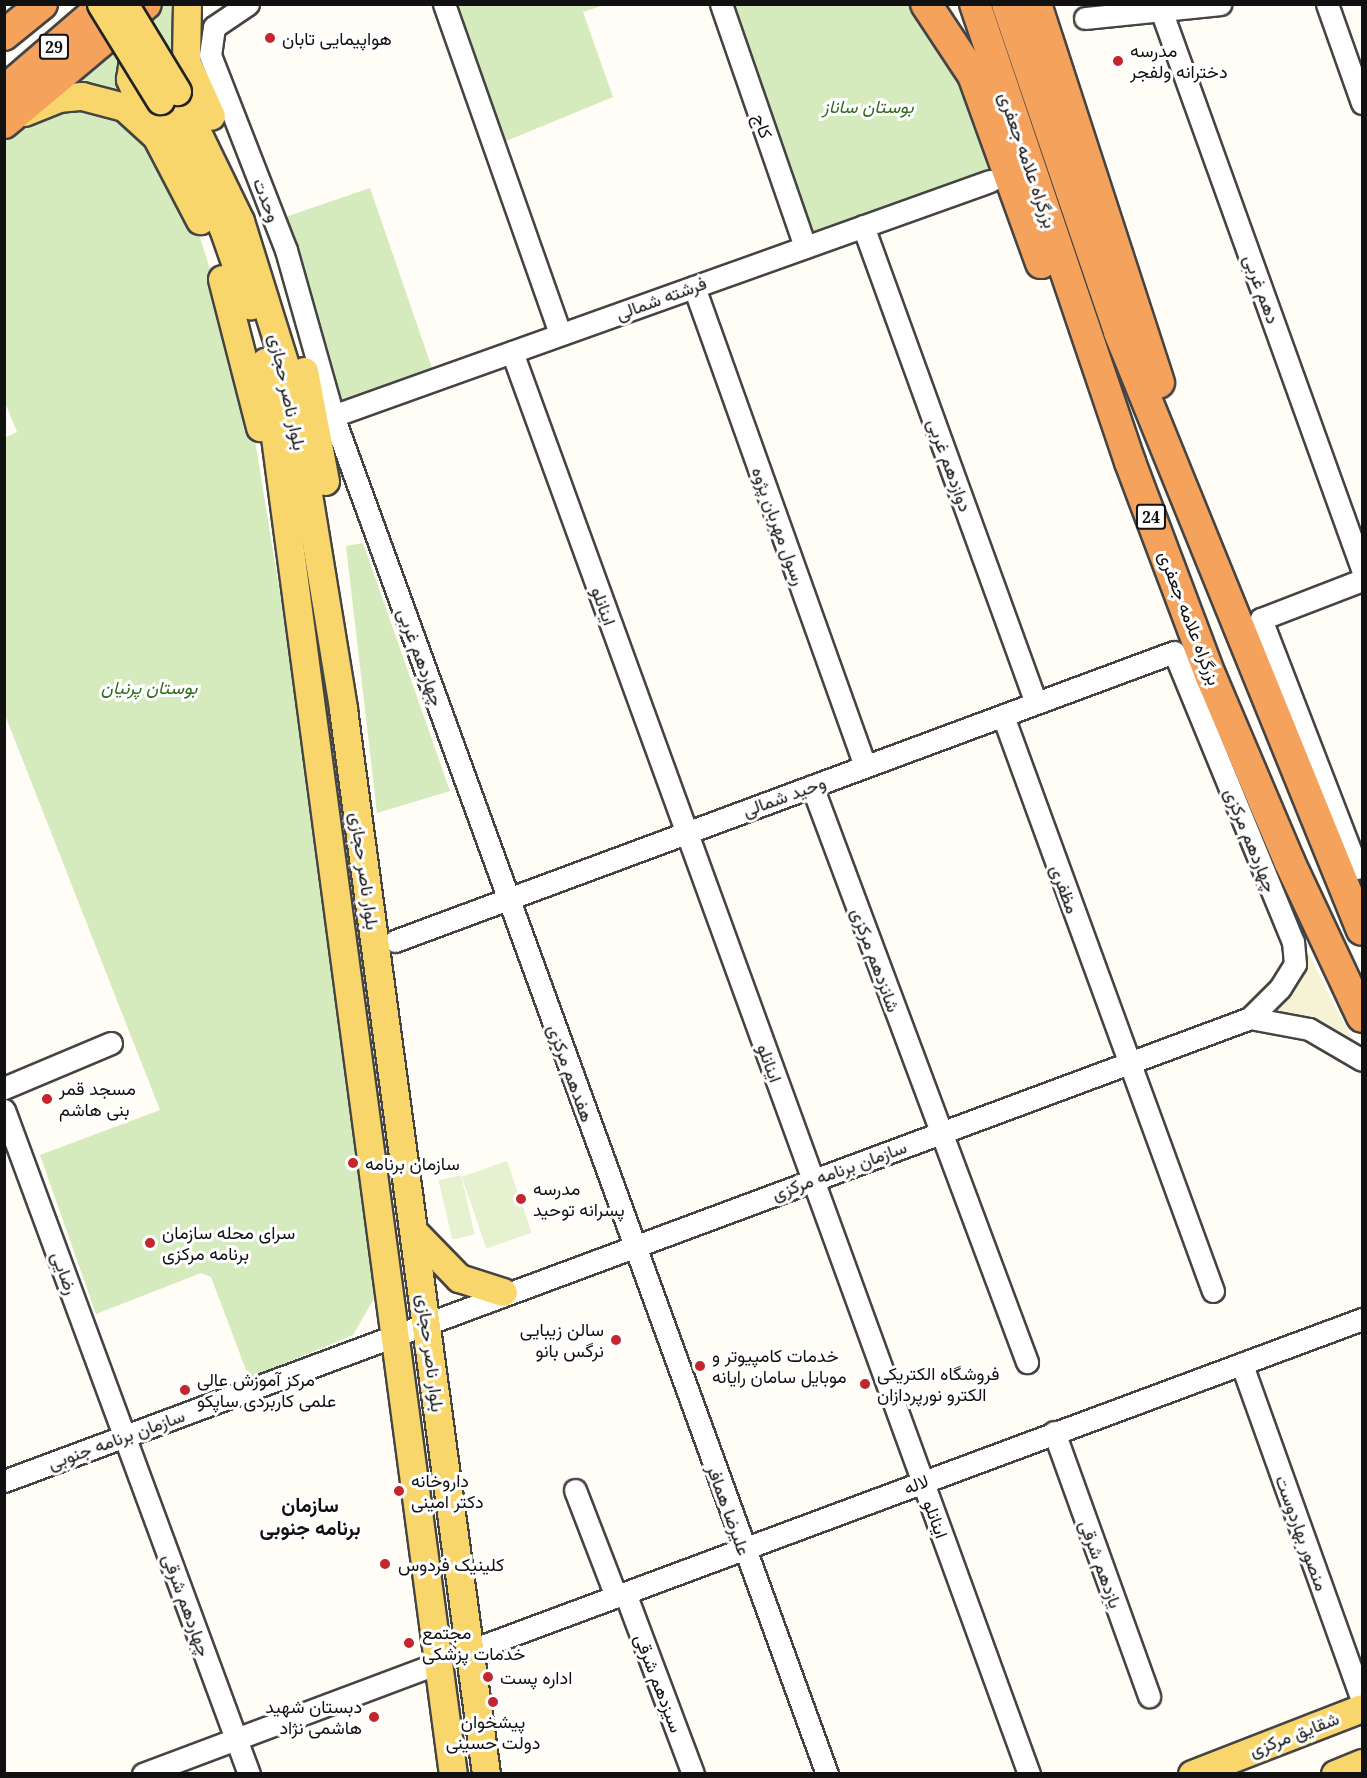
<!DOCTYPE html>
<html>
<head>
<meta charset="utf-8">
<style>
	body { margin:0 }
	#map { position:relative; width:1367px; height:1778px; overflow:hidden; background:#fffdf5; font-family:"Noto Serif",Vazirmatn,serif }
	div>[style] { position:absolute }
	[style*='--x'] { left:calc(var(--x)*1px); top:calc(var(--y)*1px); width:calc(var(--w)*1px); rotate:calc(var(--a)*1deg) }
	.farmland>* { inset:0; background:#f6f3d4 }
	.green>* { inset:0; background:#d5ebbd; transform-origin:0 0 }
	.pitch>* { inset:0; background:#e6f2cf; transform-origin:0 0 }
	.roads { filter:drop-shadow(2px 0 #444) drop-shadow(-2px 0 #444) drop-shadow(0 2px #444) drop-shadow(0 -2px #444) }
	.minor>* { height:21px; margin:-10.5px; padding:0 10.5px; transform-origin:10.5px; border-radius:10.5px; background:#fff }
	.major>* { height:27px; margin:-13.5px; padding:0 13.5px; transform-origin:13.5px; border-radius:13.5px; background:#f9d66b }
	.highway>* { height:30px; margin:-15px; padding:0 15px; transform-origin:15px; border-radius:15px; background:#f5a25d }
	.bridges { filter:drop-shadow(2px 0 #222) drop-shadow(-2px 0 #222) drop-shadow(0 2px #222) drop-shadow(0 -2px #222) }
	.major-bridge>* { height:27px; margin:-13.5px; padding:0 13.5px; transform-origin:13.5px; border-radius:13.5px; background:#f9d66b }
	.dots>* { width:16px; height:16px; translate:-50% -50%; box-sizing:border-box; border:3px solid #fff; border-radius:50% }
	span { translate:-50% -50%; white-space:nowrap; text-align:center; line-height:1.15; -webkit-text-stroke:6px #fff; paint-order:stroke }
	.shield-label span { padding:2px 4px; background:#fff; border:2px solid; border-radius:4px; -webkit-text-stroke-width:0 }
	.shield-label { font-size:16px; color:#111; font-weight:700 }
	.poi-label { font-size:18px; color:#111 }
	.left { translate:0 -50%; text-align:left }
	.right { translate:-100% -50%; text-align:right }
	.park-label { font-size:18px; color:#2f6b1f; font-style:italic }
	.street-label { font-size:18px; color:#111 }
	.neighbourhood-label { font-size:20px; color:#111; font-weight:700 }
	.frame { position:absolute; inset:0; border:6px solid #111; pointer-events:none }
</style>
</head>
<body>
<div id="map">
	<div class="farmland">
		<i style="clip-path:polygon(1305px 946px,1338px 1013px,1356px 1045px,1274px 1013px,1293px 989px)"></i>
	</div>
	<div class="green">
		<i style="clip-path:polygon(157px 5px,180px 5px,179px 46px,160px 50px,139px 18px)"></i>
		<i style="clip-path:polygon(452px 5px,604px 5px,583px 12px,613px 97px,501px 143px)"></i>
		<i style="clip-path:polygon(729px 5px,917px 5px,940px 29px,996px 166px,807px 239px)"></i>
		<i style="clip-path:polygon(114px 38px,126px 57px,129px 98px,51px 95px)"></i>
		<i style="clip-path:polygon(62px 103px,130px 118px,196px 225px,245px 379px,294px 680px,376px 1295px,353px 1335px,249px 1378px,211px 1277px,201px 1273px,96px 1314px,40px 1155px,160px 1110px,5px 715px,4px 438px,17px 432px,4px 400px,5px 132px)"></i>
		<i style="left:370px;top:188px;width:193px;height:97px;rotate:71deg"></i>
		<i style="clip-path:polygon(363px 543px,450px 791px,377px 813px,346px 546px)"></i>
	</div>
	<div class="pitch">
		<i style="left:507px;top:1161px;width:76px;height:48px;rotate:71deg"></i>
		<i style="left:461px;top:1175px;width:61px;height:23px;rotate:77deg"></i>
	</div>
	<div class="roads">
		<div class="minor">
			<i style="--x:248;--y:4;--w:41;--a:145.9"></i>
			<i style="--x:214;--y:27;--w:28;--a:98"></i>
			<i style="--x:210;--y:55;--w:209;--a:68.7"></i>
			<i style="--x:286;--y:250;--w:173;--a:74.2"></i>
			<i style="--x:333;--y:416;--w:1445;--a:70.01"></i>
			<i style="--x:444;--y:4;--w:350;--a:70.6"></i>
			<i style="--x:721;--y:4;--w:257;--a:70.9"></i>
			<i style="--x:1327;--y:4;--w:105;--a:70.5"></i>
			<i style="--x:1161;--y:10;--w:594;--a:70.22"></i>
			<i style="--x:1085;--y:18;--w:136;--a:-5.9"></i>
			<i style="--x:863;--y:226;--w:507;--a:70.07"></i>
			<i style="--x:694;--y:287;--w:509;--a:70.35"></i>
			<i style="--x:512;--y:352;--w:1513;--a:70.02"></i>
			<i style="--x:333;--y:416;--w:698;--a:-19.68"></i>
			<i style="--x:1003;--y:716;--w:612;--a:69.94"></i>
			<i style="--x:812;--y:786;--w:615;--a:69.53"></i>
			<i style="--x:1357;--y:868;--w:267;--a:-111.1"></i>
			<i style="--x:1261;--y:619;--w:108;--a:-21.1"></i>
			<i style="--x:1250;--y:1018;--w:60;--a:10.6"></i>
			<i style="--x:1309;--y:1029;--w:61;--a:30.3"></i>
			<i style="--x:4;--y:1088;--w:116;--a:-22.8"></i>
			<i style="--x:4;--y:1110;--w:708;--a:69.75"></i>
			<i style="--x:1242;--y:1365;--w:357;--a:70.3"></i>
			<i style="--x:1054;--y:1432;--w:281;--a:70.2"></i>
			<i style="--x:4;--y:1481;--w:1329;--a:-20.38"></i>
			<i style="--x:1250;--y:1018;--w:42;--a:-45"></i>
			<i style="--x:1280;--y:988;--w:28;--a:-58"></i>
			<i style="--x:1295;--y:964;--w:22;--a:-95"></i>
			<i style="--x:1293;--y:942;--w:313;--a:-112.3"></i>
			<i style="--x:1174;--y:652;--w:831;--a:159.65"></i>
			<i style="--x:575;--y:1490;--w:114;--a:68.9"></i>
			<i style="--x:625;--y:1593;--w:193;--a:69.4"></i>
			<i style="--x:469;--y:1651;--w:953;--a:-20.39"></i>
			<i style="--x:143;--y:1774;--w:315;--a:-20.6"></i>
		</div>
		<div class="major">
			<i style="--x:187;--y:4;--w:57;--a:91"></i>
			<i style="--x:186;--y:61;--w:60;--a:65.6"></i>
			<i style="--x:177;--y:91;--w:144;--a:64.1"></i>
			<i style="--x:240;--y:221;--w:164;--a:72.7"></i>
			<i style="--x:289;--y:378;--w:335;--a:80.7"></i>
			<i style="--x:343;--y:709;--w:1075;--a:82.35"></i>
			<i style="--x:160;--y:100;--w:143;--a:63.8"></i>
			<i style="--x:223;--y:228;--w:82;--a:70.7"></i>
			<i style="--x:24;--y:112;--w:37;--a:-22"></i>
			<i style="--x:58;--y:98;--w:24;--a:-5"></i>
			<i style="--x:82;--y:96;--w:43;--a:14.7"></i>
			<i style="--x:124;--y:107;--w:43;--a:42.2"></i>
			<i style="--x:156;--y:136;--w:95;--a:62.4"></i>
			<i style="--x:148;--y:121;--w:46;--a:-113.2"></i>
			<i style="--x:130;--y:79;--w:12;--a:-81"></i>
			<i style="--x:132;--y:67;--w:25;--a:-34"></i>
			<i style="--x:222;--y:279;--w:153;--a:75.6"></i>
			<i style="--x:265;--y:362;--w:1424;--a:82.42"></i>
			<i style="--x:304;--y:371;--w:112;--a:79.2"></i>
			<i style="--x:416;--y:1234;--w:62;--a:45.7"></i>
			<i style="--x:459;--y:1278;--w:46;--a:17.7"></i>
			<i style="--x:1192;--y:1774;--w:182;--a:-21.2"></i>
			<i style="--x:1335;--y:1774;--w:29;--a:-22"></i>
		</div>
		<div class="highway">
			<i style="--x:926;--y:4;--w:85;--a:56.5"></i>
			<i style="--x:973;--y:75;--w:200;--a:70.1"></i>
			<i style="--x:975;--y:4;--w:484;--a:71.3"></i>
			<i style="--x:1130;--y:462;--w:230;--a:69.4"></i>
			<i style="--x:1211;--y:677;--w:200;--a:67"></i>
			<i style="--x:1289;--y:861;--w:172;--a:64.9"></i>
			<i style="--x:1007;--y:4;--w:347;--a:71.1"></i>
			<i style="--x:1119;--y:332;--w:645;--a:67.89"></i>
			<i style="--x:1036;--y:4;--w:398;--a:72"></i>
			<i style="--x:4;--y:35;--w:49;--a:-39.2"></i>
			<i style="--x:4;--y:91;--w:133;--a:-40.7"></i>
			<i style="--x:4;--y:123;--w:185;--a:-40"></i>
		</div>
	</div>
	<div class="bridges">
		<div class="major-bridge">
			<i style="--x:101;--y:4;--w:113;--a:58.4"></i>
			<i style="--x:124;--y:4;--w:102;--a:58.7"></i>
		</div>
	</div>
	<div class="dots">
		<i style="left:270px;top:38px;background:#c4262e"></i>
		<i style="left:1118px;top:61px;background:#c4262e"></i>
		<i style="left:47px;top:1099px;background:#c4262e"></i>
		<i style="left:353px;top:1163px;background:#c4262e"></i>
		<i style="left:521px;top:1199px;background:#c4262e"></i>
		<i style="left:150px;top:1243px;background:#c4262e"></i>
		<i style="left:616px;top:1340px;background:#c4262e"></i>
		<i style="left:700px;top:1366px;background:#c4262e"></i>
		<i style="left:865px;top:1384px;background:#c4262e"></i>
		<i style="left:185px;top:1390px;background:#c4262e"></i>
		<i style="left:399px;top:1491px;background:#c4262e"></i>
		<i style="left:385px;top:1564px;background:#c4262e"></i>
		<i style="left:409px;top:1643px;background:#c4262e"></i>
		<i style="left:488px;top:1677px;background:#c4262e"></i>
		<i style="left:493px;top:1702px;background:#c4262e"></i>
		<i style="left:374px;top:1717px;background:#c4262e"></i>
	</div>
	<div class="shield-label">
		<span style="left:54px;top:47px">29</span>
		<span style="left:1151px;top:517px">24</span>
	</div>
	<div class="poi-label">
		<span class="left" style="left:282px;top:38px">هواپیمایی تابان</span>
		<span class="left" style="left:1130px;top:61px">مدرسه<br>دخترانه ولفجر</span>
		<span class="left" style="left:59px;top:1099px">مسجد قمر<br>بنی هاشم</span>
		<span class="left" style="left:365px;top:1163px">سازمان برنامه</span>
		<span class="left" style="left:533px;top:1199px">مدرسه<br>پسرانه توحید</span>
		<span class="left" style="left:162px;top:1243px">سرای محله سازمان<br>برنامه مرکزی</span>
		<span class="right" style="left:604px;top:1340px">سالن زیبایی<br>نرگس بانو</span>
		<span class="left" style="left:712px;top:1366px">خدمات کامپیوتر و<br>موبایل سامان رایانه</span>
		<span class="left" style="left:877px;top:1384px">فروشگاه الکتریکی<br>الکترو نورپردازان</span>
		<span class="left" style="left:197px;top:1390px">مرکز آموزش عالی<br>علمی کاربردی ساپکو</span>
		<span class="left" style="left:411px;top:1491px">داروخانه<br>دکتر امینی</span>
		<span class="left" style="left:398px;top:1564px">کلینیک فردوس</span>
		<span class="left" style="left:422px;top:1643px">مجتمع<br>خدمات پزشکی</span>
		<span class="left" style="left:500px;top:1677px">اداره پست</span>
		<span class="right" style="left:362px;top:1717px">دبستان شهید<br>هاشمی نژاد</span>
		<span style="left:493px;top:1732px">پیشخوان<br>دولت حسینی</span>
	</div>
	<div class="park-label">
		<span style="left:868px;top:106px">بوستان ساناز</span>
		<span style="left:149px;top:687px">بوستان پرنیان</span>
	</div>
	<div class="street-label">
		<span style="left:763px;top:126px;rotate:71deg">کاج</span>
		<span style="left:1028px;top:160px;rotate:71deg">بزرگراه علامه جعفری</span>
		<span style="left:267px;top:200px;rotate:69deg">وحدت</span>
		<span style="left:1262px;top:289px;rotate:70deg">دهم غربی</span>
		<span style="left:661px;top:298px;rotate:-20deg">فرشته شمالی</span>
		<span style="left:288px;top:392px;rotate:78deg">بلوار ناصر حجازی</span>
		<span style="left:950px;top:465px;rotate:70deg">دوازدهم غربی</span>
		<span style="left:779px;top:526px;rotate:70deg">رسول مهربان پژوه</span>
		<span style="left:604px;top:606px;rotate:70deg">اینانلو</span>
		<span style="left:1190px;top:618px;rotate:69deg">بزرگراه علامه جعفری</span>
		<span style="left:421px;top:657px;rotate:70deg">چهاردهم غربی</span>
		<span style="left:784px;top:796px;rotate:-20deg">وحید شمالی</span>
		<span style="left:1251px;top:840px;rotate:68deg">چهاردهم مرکزی</span>
		<span style="left:365px;top:871px;rotate:82deg">بلوار ناصر حجازی</span>
		<span style="left:1065px;top:889px;rotate:70deg">مظفری</span>
		<span style="left:876px;top:960px;rotate:70deg">شانزدهم مرکزی</span>
		<span style="left:770px;top:1063px;rotate:70deg">اینانلو</span>
		<span style="left:571px;top:1073px;rotate:70deg">هفدهم مرکزی</span>
		<span style="left:839px;top:1170px;rotate:-20deg">سازمان برنامه مرکزی</span>
		<span style="left:65px;top:1273px;rotate:70deg">رضایی</span>
		<span style="left:431px;top:1353px;rotate:83deg">بلوار ناصر حجازی</span>
		<span style="left:116px;top:1439px;rotate:-20deg">سازمان برنامه جنوبی</span>
		<span style="left:916px;top:1484px;rotate:-21deg">لاله</span>
		<span style="left:729px;top:1510px;rotate:70deg">علیرضا همافر</span>
		<span style="left:936px;top:1519px;rotate:70deg">اینانلو</span>
		<span style="left:1302px;top:1533px;rotate:70deg">منصور بهاردوست</span>
		<span style="left:1101px;top:1564px;rotate:70deg">یازدهم شرقی</span>
		<span style="left:187px;top:1605px;rotate:70deg">چهاردهم شرقی</span>
		<span style="left:659px;top:1683px;rotate:69deg">سیزدهم شرقی</span>
		<span style="left:1294px;top:1734px;rotate:-21deg">شقایق مرکزی</span>
	</div>
	<div class="neighbourhood-label">
		<span style="left:310px;top:1516px">سازمان<br>برنامه جنوبی</span>
	</div>
	<div class="frame"></div>
</div>
</body>
</html>
